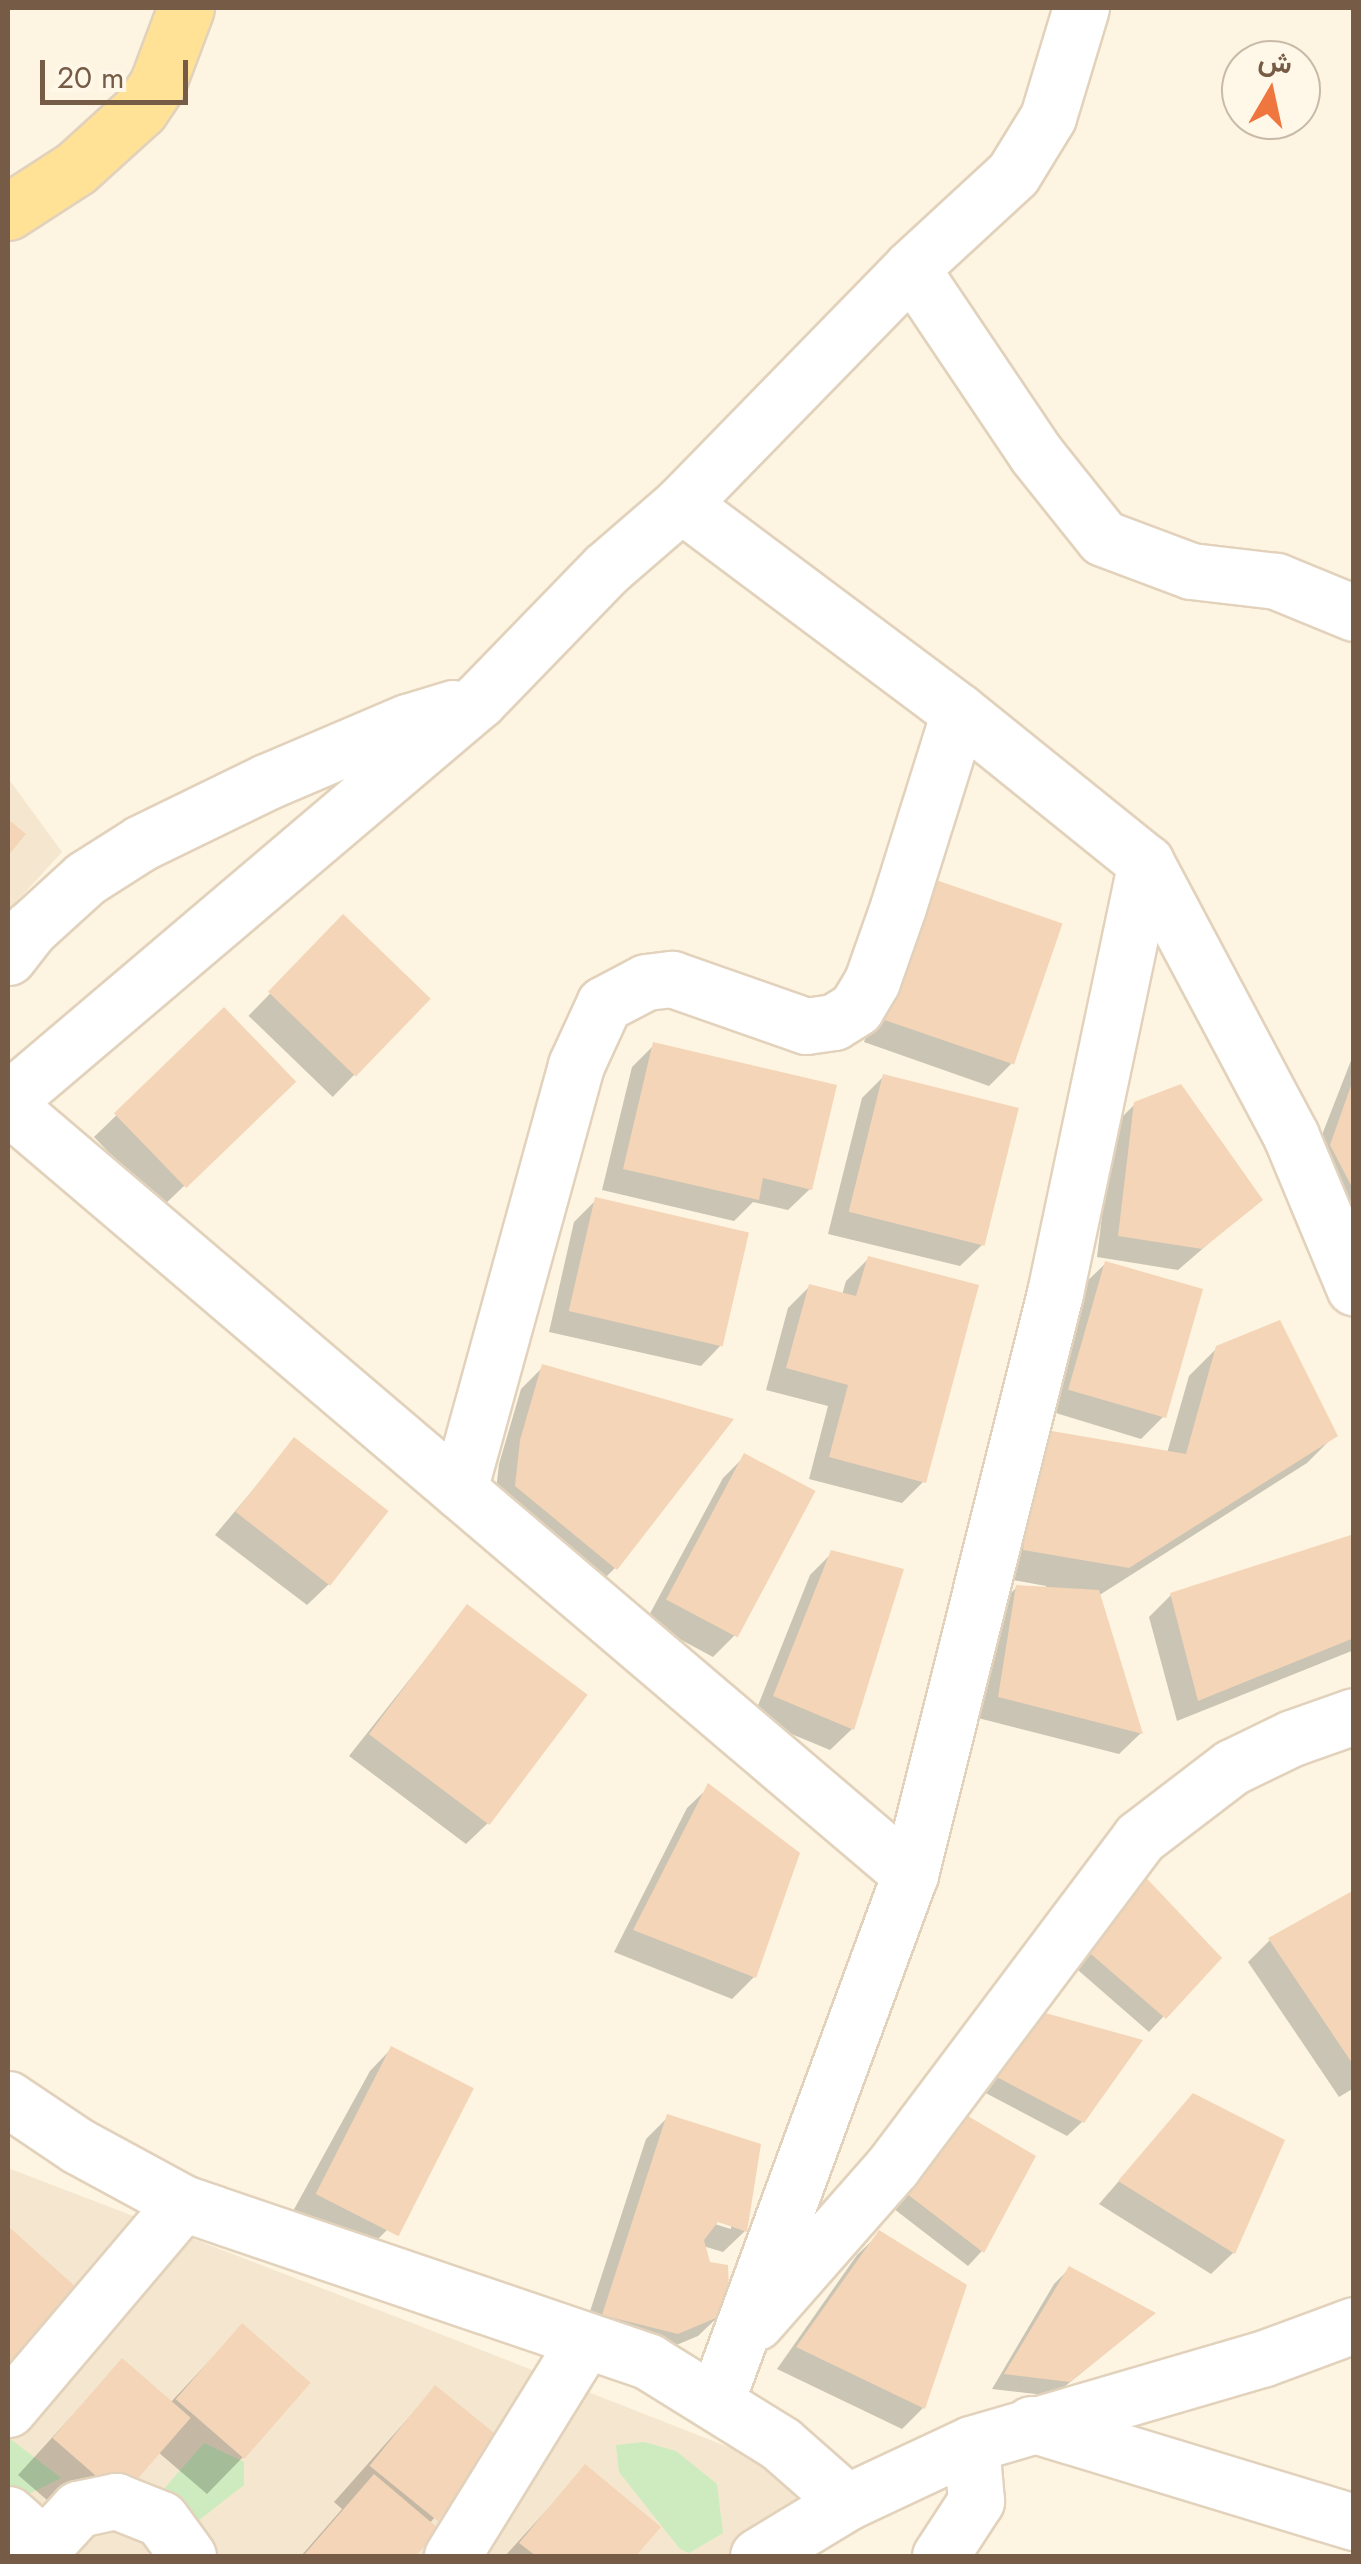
<!DOCTYPE html>
<html>
<head>
<meta charset="utf-8">
<style>
	body { margin:0 }
	#map { position:relative; width:1361px; height:2564px; overflow:hidden; background:#fdf5e1; font-family:Jost,Vazirmatn,sans-serif }
	div>[style] { position:absolute }
	[style*='--x'] { left:calc(var(--x)*1px); top:calc(var(--y)*1px); width:calc(var(--w)*1px); rotate:calc(var(--a)*1deg) }
	.residential>* { inset:0; background:#f5e7cf }
	.green>* { inset:0; background:#cdebbf }
	.shadow>* { inset:0; background:#0003; transform-origin:0 0 }
	.building>* { inset:0; background:#f4d5b7; transform-origin:0 0 }
	.roads { filter:drop-shadow(2px 0 #e2d2bc) drop-shadow(-2px 0 #e2d2bc) drop-shadow(0 2px #e2d2bc) drop-shadow(0 -2px #e2d2bc) }
	.minor>* { height:55px; margin:-27.5px; padding:0 27.5px; transform-origin:27.5px; border-radius:27.5px; background:#fff }
	.major>* { height:55px; margin:-27.5px; padding:0 27.5px; transform-origin:27.5px; border-radius:27.5px; background:#ffe296 }
	span { translate:-50% -50%; white-space:nowrap; text-align:center; line-height:1.15; -webkit-text-stroke:9px #fff8e8; paint-order:stroke }
	.frame { position:absolute; inset:0; border:10px solid #765c46; pointer-events:none }
	.north { position:absolute; left:1221px; top:40px; width:100px; height:100px; box-sizing:border-box; background:#fff8e8; border:2px solid #c8baa7; border-radius:50%; rotate:9deg; font-size:28px; font-weight:700; line-height:40px; text-align:center; color:#765c46 }
	.north::after { content:''; display:block; margin:auto; width:35px; height:45px; background:#ef763e; clip-path:polygon(50% 0,100% 100%,50% 72%,0 100%) }
	.scale { position:absolute; left:40px; top:60px; width:148px; height:45px; box-sizing:border-box; border:5px solid #765c46; border-top:0; padding-left:12px; font-size:30px; line-height:35px; white-space:nowrap; color:#765c46; -webkit-text-stroke:8px #fff8e8; paint-order:stroke }
</style>
</head>
<body>
<div id="map">
	<div class="residential">
		<i style="clip-path:polygon(8px 778px,62px 852px,8px 911px)"></i>
		<i style="clip-path:polygon(8px 2168px,402px 2319px,823px 2484px,753px 2556px,8px 2556px)"></i>
	</div>
	<div class="green">
		<i style="clip-path:polygon(8px 2437px,61px 2478px,25px 2496px,8px 2490px)"></i>
		<i style="clip-path:polygon(644px 2442px,676px 2451px,717px 2484px,723px 2533px,689px 2553px,680px 2549px,619px 2472px,616px 2445px)"></i>
		<i style="clip-path:polygon(204px 2443px,244px 2462px,244px 2485px,198px 2521px,163px 2490px)"></i>
	</div>
	<div class="shadow">
		<i style="clip-path:polygon(912px 904px,1011px 1064px,989px 1086px,864px 1042px)"></i>
		<i style="left:343px;top:918px;width:117px;height:136px;rotate:44deg"></i>
		<i style="clip-path:polygon(224px 1011px,271px 1103px,162px 1207px,94px 1137px)"></i>
		<i style="clip-path:polygon(654px 1045px,810px 1189px,788px 1210px,753px 1202px,734px 1221px,602px 1190px,632px 1067px)"></i>
		<i style="clip-path:polygon(1354px 1053px,1354px 1253px,1309px 1168px)"></i>
		<i style="clip-path:polygon(884px 1076px,982px 1245px,960px 1266px,828px 1234px,862px 1098px)"></i>
		<i style="clip-path:polygon(1135px 1104px,1259px 1200px,1178px 1270px,1097px 1257px,1113px 1126px)"></i>
		<i style="clip-path:polygon(596px 1200px,722px 1344px,701px 1366px,549px 1332px,574px 1222px)"></i>
		<i style="clip-path:polygon(868px 1259px,924px 1481px,902px 1503px,809px 1479px,828px 1406px,766px 1390px,788px 1308px,809px 1287px,842px 1295px,846px 1281px)"></i>
		<i style="clip-path:polygon(1105px 1264px,1163px 1417px,1141px 1439px,1046px 1410px,1083px 1285px)"></i>
		<i style="clip-path:polygon(1217px 1348px,1335px 1435px,1307px 1463px,1098px 1596px,1141px 1733px,1119px 1754px,978px 1718px,995px 1609px,1017px 1587px,1046px 1589px,1046px 1586px,996px 1577px,1013px 1460px,1167px 1453px,1189px 1376px)"></i>
		<i style="clip-path:polygon(543px 1367px,615px 1568px,593px 1590px,494px 1508px,499px 1464px,521px 1389px)"></i>
		<i style="clip-path:polygon(294px 1441px,329px 1584px,307px 1605px,215px 1535px)"></i>
		<i style="clip-path:polygon(745px 1456px,735px 1635px,713px 1657px,646px 1621px,723px 1478px)"></i>
		<i style="clip-path:polygon(1354px 1537px,1354px 1650px,1177px 1721px,1149px 1617px,1171px 1595px)"></i>
		<i style="clip-path:polygon(832px 1553px,852px 1729px,830px 1750px,753px 1718px,810px 1575px)"></i>
		<i style="clip-path:polygon(467px 1607px,488px 1823px,466px 1844px,349px 1756px)"></i>
		<i style="clip-path:polygon(709px 1787px,754px 1977px,732px 1999px,614px 1952px,687px 1808px)"></i>
		<i style="clip-path:polygon(1121px 1884px,1218px 1958px,1149px 2032px,1071px 1964px)"></i>
		<i style="clip-path:polygon(1354px 1892px,1354px 2088px,1339px 2097px,1248px 1962px,1270px 1940px)"></i>
		<i style="clip-path:polygon(1023px 2029px,1082px 2122px,1067px 2136px,978px 2089px)"></i>
		<i style="clip-path:polygon(391px 2049px,396px 2221px,374px 2243px,292px 2213px,370px 2071px)"></i>
		<i style="clip-path:polygon(1193px 2096px,1282px 2141px,1233px 2253px,1211px 2274px,1099px 2204px)"></i>
		<i style="clip-path:polygon(evenodd,668px 2117px,745px 2231px,723px 2252px,703px 2246px,721px 2314px,698px 2336px,655px 2354px,582px 2336px,646px 2139px,668px 2117px,707px 2216px,731px 2224px,731px 2229px,705px 2221px,707px 2216px)"></i>
		<i style="clip-path:polygon(942px 2127px,982px 2251px,968px 2266px,885px 2202px)"></i>
		<i style="clip-path:polygon(8px 2230px,73px 2289px,8px 2361px)"></i>
		<i style="clip-path:polygon(879px 2234px,923px 2408px,902px 2429px,777px 2369px,857px 2255px)"></i>
		<i style="clip-path:polygon(1069px 2269px,1138px 2327px,1053px 2396px,992px 2389px,1054px 2284px)"></i>
		<i style="clip-path:polygon(242px 2326px,243px 2457px,207px 2494px,158px 2452px,84px 2532px,18px 2475px,122px 2361px,170px 2403px)"></i>
		<i style="clip-path:polygon(435px 2388px,499px 2442px,429px 2524px,436px 2529px,413px 2556px,301px 2556px,342px 2509px,334px 2502px)"></i>
		<i style="clip-path:polygon(585px 2468px,657px 2528px,633px 2556px,505px 2556px)"></i>
	</div>
	<div class="building">
		<i style="clip-path:polygon(8px 819px,26px 834px,8px 856px)"></i>
		<i style="left:933px;top:879px;width:137px;height:149px;rotate:19deg"></i>
		<i style="left:343px;top:914px;width:122px;height:108px;rotate:44deg"></i>
		<i style="left:224px;top:1007px;width:104px;height:153px;rotate:46deg"></i>
		<i style="clip-path:polygon(653px 1042px,837px 1085px,812px 1190px,763px 1178px,759px 1200px,623px 1169px)"></i>
		<i style="left:883px;top:1074px;width:140px;height:142px;rotate:14deg"></i>
		<i style="clip-path:polygon(1353px 1080px,1354px 1080px,1354px 1191px,1330px 1145px)"></i>
		<i style="clip-path:polygon(1181px 1084px,1263px 1200px,1202px 1249px,1118px 1236px,1134px 1102px)"></i>
		<i style="left:595px;top:1197px;width:158px;height:117px;rotate:13deg"></i>
		<i style="clip-path:polygon(868px 1256px,979px 1285px,926px 1483px,829px 1457px,848px 1385px,786px 1368px,809px 1284px,856px 1296px)"></i>
		<i style="left:1105px;top:1261px;width:102px;height:134px;rotate:16deg"></i>
		<i style="clip-path:polygon(1280px 1320px,1338px 1436px,1129px 1568px,1023px 1550px,1040px 1429px,1186px 1454px,1216px 1346px)"></i>
		<i style="clip-path:polygon(542px 1364px,734px 1419px,617px 1570px,515px 1486px,520px 1440px)"></i>
		<i style="left:294px;top:1437px;width:120px;height:95px;rotate:38deg"></i>
		<i style="left:744px;top:1453px;width:81px;height:166px;rotate:28deg"></i>
		<i style="clip-path:polygon(1354px 1534px,1354px 1638px,1198px 1701px,1170px 1593px)"></i>
		<i style="clip-path:polygon(831px 1550px,904px 1569px,854px 1730px,773px 1696px)"></i>
		<i style="clip-path:polygon(1016px 1585px,1099px 1590px,1143px 1734px,998px 1697px)"></i>
		<i style="left:467px;top:1604px;width:151px;height:163px;rotate:37deg"></i>
		<i style="clip-path:polygon(708px 1783px,800px 1853px,756px 1978px,633px 1930px)"></i>
		<i style="clip-path:polygon(1135px 1866px,1222px 1958px,1166px 2019px,1084px 1948px)"></i>
		<i style="clip-path:polygon(1354px 1890px,1354px 2066px,1268px 1938px)"></i>
		<i style="clip-path:polygon(1038px 2011px,1143px 2040px,1084px 2123px,991px 2074px)"></i>
		<i style="left:391px;top:2046px;width:93px;height:166px;rotate:27deg"></i>
		<i style="clip-path:polygon(1193px 2093px,1285px 2140px,1235px 2254px,1118px 2181px)"></i>
		<i style="clip-path:polygon(956px 2109px,1036px 2156px,984px 2253px,898px 2187px)"></i>
		<i style="clip-path:polygon(667px 2114px,761px 2144px,747px 2232px,718px 2222px,704px 2240px,710px 2262px,728px 2265px,729px 2291px,723px 2315px,678px 2334px,602px 2315px)"></i>
		<i style="clip-path:polygon(8px 2226px,77px 2288px,11px 2362px,8px 2359px)"></i>
		<i style="clip-path:polygon(879px 2230px,967px 2285px,925px 2409px,796px 2347px)"></i>
		<i style="clip-path:polygon(1069px 2266px,1156px 2313px,1070px 2382px,1004px 2374px)"></i>
		<i style="left:242px;top:2323px;width:91px;height:101px;rotate:41deg"></i>
		<i style="left:122px;top:2358px;width:91px;height:106px;rotate:41deg"></i>
		<i style="left:435px;top:2385px;width:88px;height:104px;rotate:39deg"></i>
		<i style="clip-path:polygon(585px 2464px,661px 2527px,636px 2556px,536px 2556px,519px 2543px)"></i>
		<i style="clip-path:polygon(374px 2474px,439px 2529px,416px 2556px,303px 2556px)"></i>
	</div>
	<div class="roads">
		<div class="minor">
			<i style="--x:911;--y:268;--w:224;--a:56.1"></i>
			<i style="--x:1036;--y:454;--w:107;--a:51.4"></i>
			<i style="--x:1103;--y:538;--w:94;--a:20.6"></i>
			<i style="--x:1191;--y:571;--w:86;--a:6.7"></i>
			<i style="--x:1276;--y:581;--w:84;--a:22.3"></i>
			<i style="--x:681;--y:504;--w:330;--a:-45.7"></i>
			<i style="--x:911;--y:268;--w:139;--a:-42.7"></i>
			<i style="--x:1013;--y:174;--w:67;--a:-58.4"></i>
			<i style="--x:1048;--y:117;--w:114;--a:-73.2"></i>
			<i style="--x:8;--y:957;--w:37;--a:-52"></i>
			<i style="--x:31;--y:928;--w:74;--a:-42.3"></i>
			<i style="--x:86;--y:878;--w:65;--a:-32.5"></i>
			<i style="--x:141;--y:843;--w:139;--a:-26"></i>
			<i style="--x:266;--y:782;--w:153;--a:-23.1"></i>
			<i style="--x:407;--y:722;--w:48;--a:-16.9"></i>
			<i style="--x:8;--y:1100;--w:618;--a:-40.34"></i>
			<i style="--x:479;--y:700;--w:182;--a:-45.9"></i>
			<i style="--x:606;--y:569;--w:99;--a:-40.9"></i>
			<i style="--x:681;--y:504;--w:347;--a:36.8"></i>
			<i style="--x:959;--y:712;--w:240;--a:38.9"></i>
			<i style="--x:1146;--y:863;--w:309;--a:62"></i>
			<i style="--x:1291;--y:1136;--w:164;--a:67.4"></i>
			<i style="--x:8;--y:1106;--w:1185;--a:40.41"></i>
			<i style="--x:459;--y:1490;--w:441;--a:-74.6"></i>
			<i style="--x:576;--y:1065;--w:67;--a:-65.3"></i>
			<i style="--x:604;--y:1004;--w:47;--a:-27.6"></i>
			<i style="--x:646;--y:982;--w:26;--a:-7"></i>
			<i style="--x:672;--y:979;--w:142;--a:19.3"></i>
			<i style="--x:806;--y:1026;--w:28;--a:-8"></i>
			<i style="--x:834;--y:1022;--w:26;--a:-32"></i>
			<i style="--x:856;--y:1008;--w:31;--a:-59"></i>
			<i style="--x:872;--y:981;--w:78;--a:-70.6"></i>
			<i style="--x:898;--y:907;--w:204;--a:-72.6"></i>
			<i style="--x:8;--y:2099;--w:84;--a:33.9"></i>
			<i style="--x:78;--y:2146;--w:119;--a:28.5"></i>
			<i style="--x:183;--y:2203;--w:492;--a:18.8"></i>
			<i style="--x:649;--y:2362;--w:155;--a:31.8"></i>
			<i style="--x:781;--y:2444;--w:88;--a:41.3"></i>
			<i style="--x:756;--y:2322;--w:208;--a:-48.7"></i>
			<i style="--x:893;--y:2166;--w:410;--a:-53.1"></i>
			<i style="--x:1139;--y:1838;--w:117;--a:-37.4"></i>
			<i style="--x:1232;--y:1767;--w:67;--a:-25.8"></i>
			<i style="--x:1292;--y:1738;--w:66;--a:-19.5"></i>
			<i style="--x:716;--y:2401;--w:562;--a:-69.79"></i>
			<i style="--x:910;--y:1874;--w:599;--a:-75.99"></i>
			<i style="--x:1055;--y:1293;--w:440;--a:-78.1"></i>
			<i style="--x:8;--y:2409;--w:270;--a:-49.7"></i>
			<i style="--x:1031;--y:2424;--w:338;--a:16.9"></i>
			<i style="--x:8;--y:2514;--w:48;--a:41.6"></i>
			<i style="--x:35;--y:2556;--w:64;--a:-47.5"></i>
			<i style="--x:78;--y:2509;--w:39;--a:-12"></i>
			<i style="--x:116;--y:2501;--w:48;--a:21.8"></i>
			<i style="--x:161;--y:2519;--w:46;--a:53.9"></i>
			<i style="--x:452;--y:2556;--w:253;--a:-58.3"></i>
			<i style="--x:758;--y:2556;--w:104;--a:-31.2"></i>
			<i style="--x:847;--y:2502;--w:137;--a:-25.1"></i>
			<i style="--x:971;--y:2444;--w:303;--a:-16.3"></i>
			<i style="--x:1262;--y:2359;--w:98;--a:-20.3"></i>
			<i style="--x:940;--y:2556;--w:66;--a:-56.8"></i>
			<i style="--x:976;--y:2501;--w:57;--a:-95"></i>
		</div>
		<div class="major">
			<i style="--x:8;--y:212;--w:81;--a:-32.9"></i>
			<i style="--x:76;--y:168;--w:86;--a:-42.2"></i>
			<i style="--x:140;--y:110;--w:30;--a:-56"></i>
			<i style="--x:157;--y:85;--w:82;--a:-69.4"></i>
		</div>
	</div>
	<div class="frame"></div>
	<div class="north">ش</div>
	<div class="scale">20 m</div>
</div>
</body>
</html>
